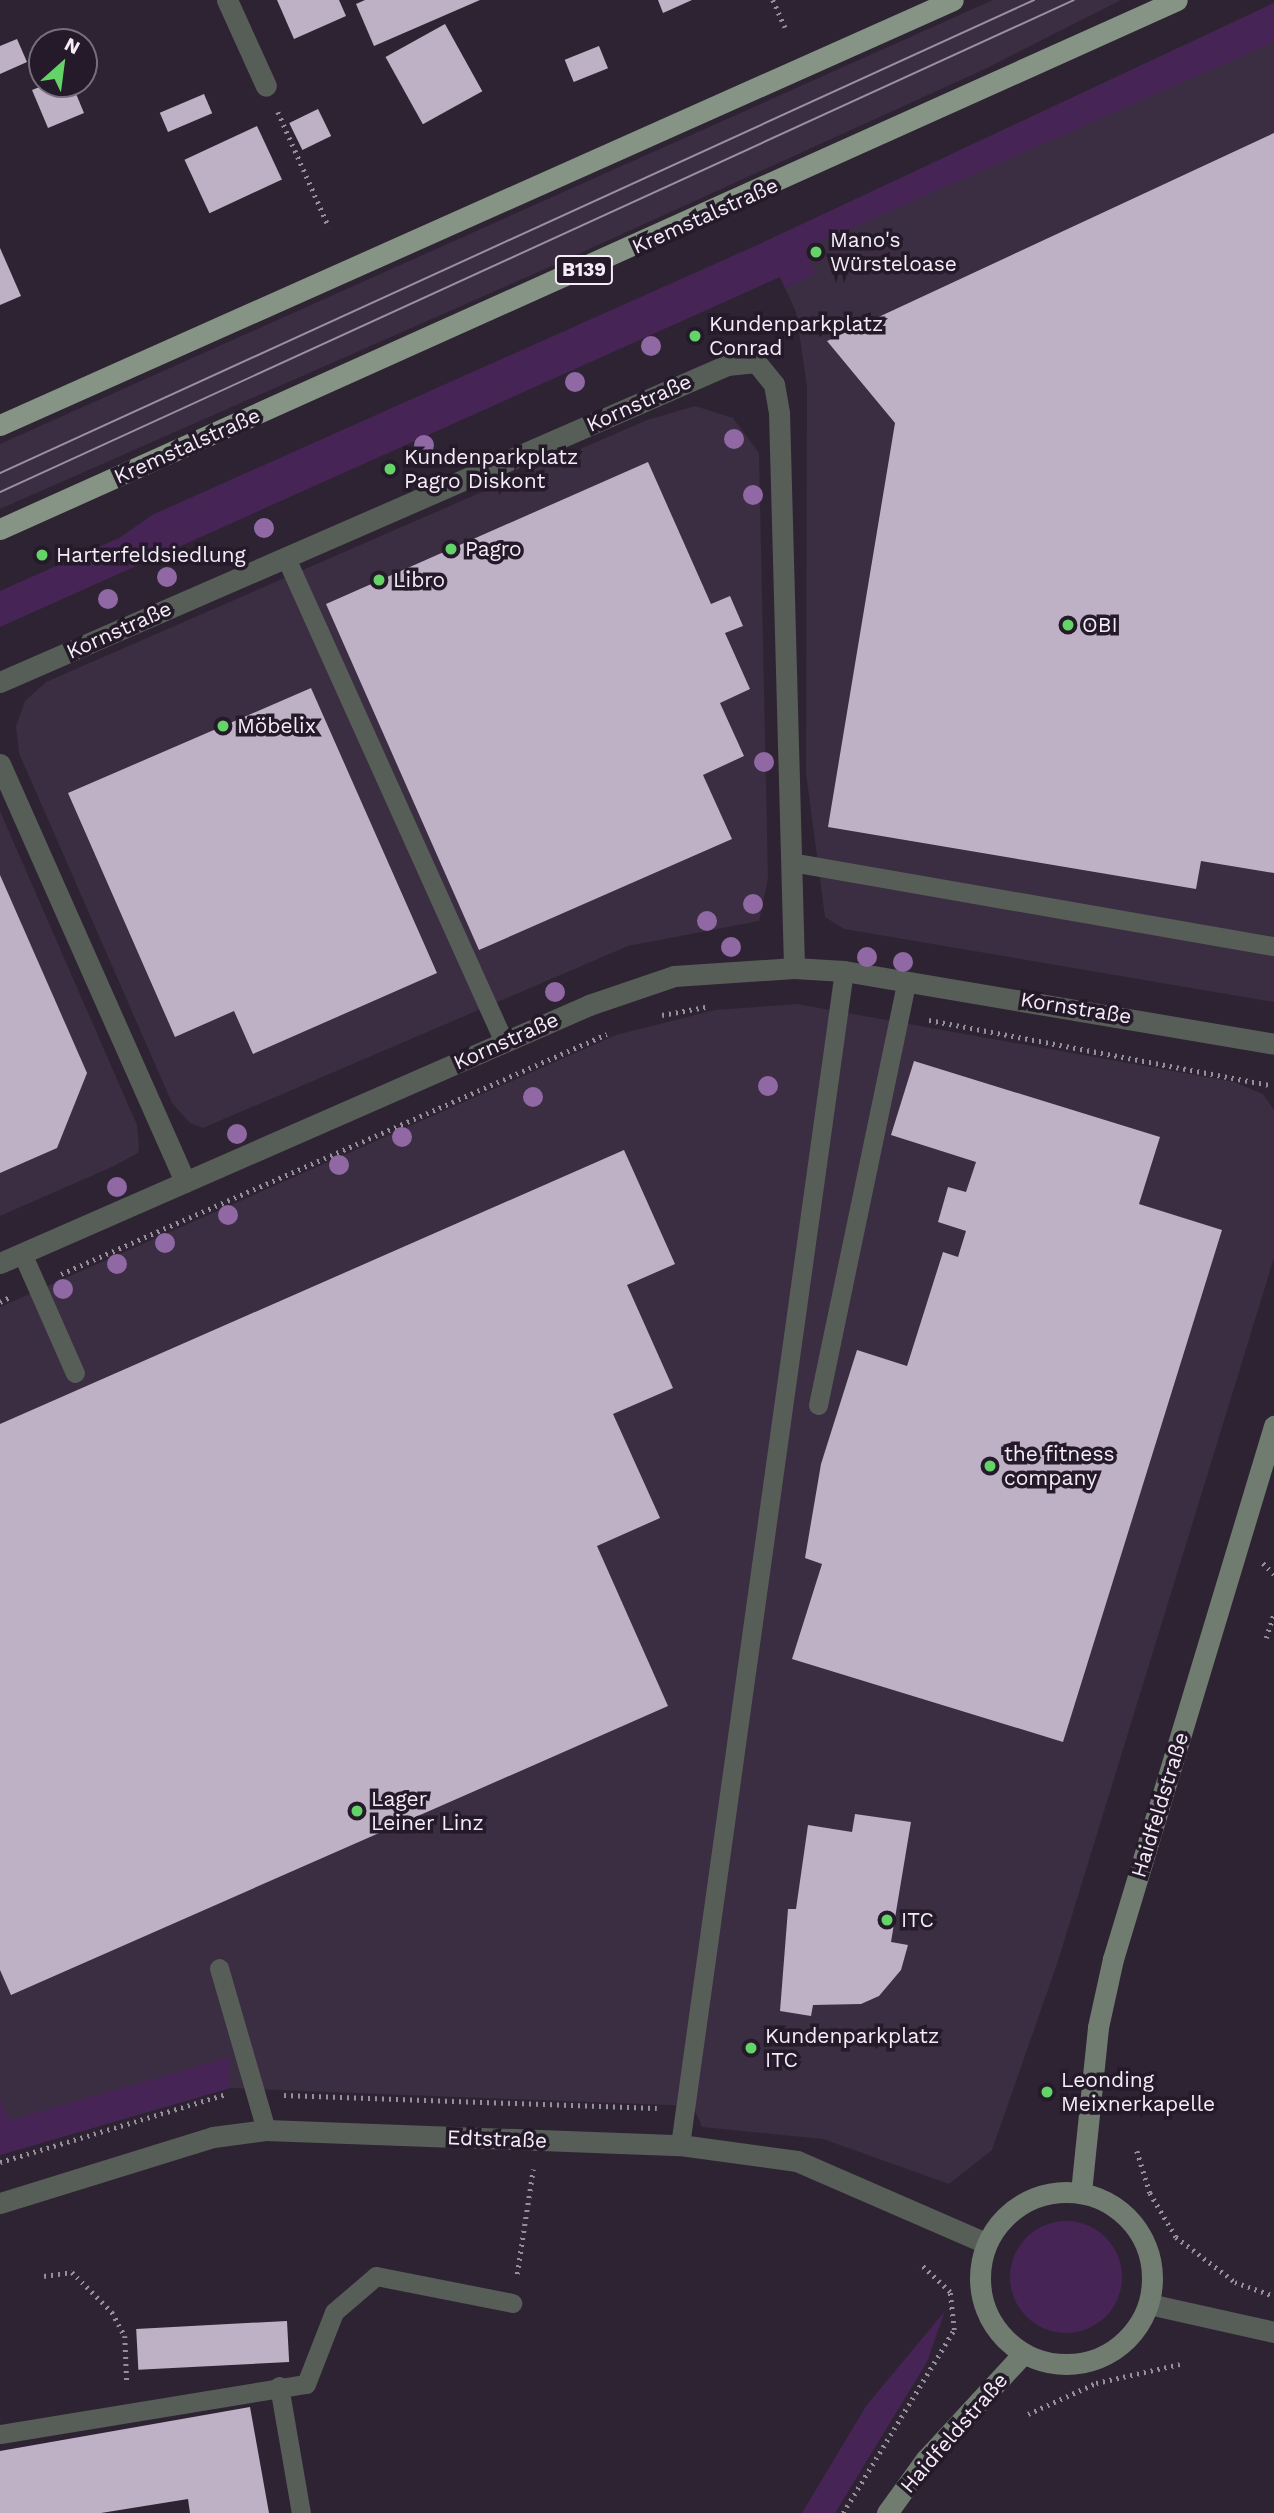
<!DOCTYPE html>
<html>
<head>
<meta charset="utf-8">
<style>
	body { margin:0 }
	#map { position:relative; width:1274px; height:2513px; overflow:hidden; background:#2e2333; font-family:"Work Sans",sans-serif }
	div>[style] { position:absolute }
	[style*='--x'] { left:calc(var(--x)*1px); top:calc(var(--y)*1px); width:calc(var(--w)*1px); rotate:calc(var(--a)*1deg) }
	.built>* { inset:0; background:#3b2d42 }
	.green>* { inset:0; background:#472456 }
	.round { border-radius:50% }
	.building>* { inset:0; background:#beb1c5; transform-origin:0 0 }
	.path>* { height:4.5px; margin-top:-2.25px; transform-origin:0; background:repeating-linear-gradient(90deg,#978e9b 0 2px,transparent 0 7px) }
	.lane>* { height:19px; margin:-9.5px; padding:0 9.5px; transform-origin:9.5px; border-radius:9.5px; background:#575e57 }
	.street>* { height:21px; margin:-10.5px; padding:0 10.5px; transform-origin:10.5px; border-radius:10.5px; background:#575e57 }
	.secondary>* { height:21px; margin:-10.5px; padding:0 10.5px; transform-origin:10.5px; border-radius:10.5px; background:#717c71 }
	.secondary>.ring { margin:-10.5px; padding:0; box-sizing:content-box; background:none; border:21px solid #717c71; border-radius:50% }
	.primary>* { height:21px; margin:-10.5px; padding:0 10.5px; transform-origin:10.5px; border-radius:10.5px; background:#869485 }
	.tram>* { height:2px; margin:-1px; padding:0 1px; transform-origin:1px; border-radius:1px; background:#99919e }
	.trees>* { width:20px; height:20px; margin:-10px; border-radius:50%; background:#9068a3 }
	.dots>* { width:19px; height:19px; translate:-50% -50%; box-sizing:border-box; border:4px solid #241a29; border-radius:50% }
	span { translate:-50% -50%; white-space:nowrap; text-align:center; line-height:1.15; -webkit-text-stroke:7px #241a29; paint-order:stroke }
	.shield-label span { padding:2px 5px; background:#241a29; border:2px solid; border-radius:5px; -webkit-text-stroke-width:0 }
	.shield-label { font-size:19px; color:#f4edf8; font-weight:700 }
	.street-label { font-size:21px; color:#f4edf8 }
	.poi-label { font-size:21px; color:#f4edf8 }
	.left { translate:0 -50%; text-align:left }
	.north { position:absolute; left:28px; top:28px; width:70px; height:70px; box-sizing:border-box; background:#241a29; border:2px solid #776e7c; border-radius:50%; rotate:28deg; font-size:19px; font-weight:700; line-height:28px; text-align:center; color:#f4edf8 }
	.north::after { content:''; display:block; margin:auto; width:24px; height:32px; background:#64d468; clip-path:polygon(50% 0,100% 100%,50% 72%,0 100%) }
</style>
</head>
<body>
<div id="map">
	<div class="built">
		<i style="clip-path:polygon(993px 0,1121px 0,985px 69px,554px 265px,0 509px,0 444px)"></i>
		<i style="clip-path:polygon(1274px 3px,1274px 1002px,844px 929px,825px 917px,806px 773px,807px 386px,796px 312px,764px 242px)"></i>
		<i style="clip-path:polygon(695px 406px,733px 418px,759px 453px,768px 879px,759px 921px,628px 946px,203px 1128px,190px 1123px,172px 1103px,19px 753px,16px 726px,25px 701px,46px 682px,647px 420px)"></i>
		<i style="clip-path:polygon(0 811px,137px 1125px,139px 1145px,138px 1153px,114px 1166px,0 1216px)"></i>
		<i style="clip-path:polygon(797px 1004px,1234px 1082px,1263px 1094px,1274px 1110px,1274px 1258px,1058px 1961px,992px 2150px,949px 2184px,823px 2139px,702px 2127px,693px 2106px,230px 2088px,0 2155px,0 1307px,616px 1035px,715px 1010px)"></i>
	</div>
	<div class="green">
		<i style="clip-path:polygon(1274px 3px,1274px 42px,804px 249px,815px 274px,785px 288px,780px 277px,0 627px,0 591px,121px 537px,152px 515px,764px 242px)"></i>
		<i style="clip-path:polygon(230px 2057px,230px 2088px,0 2155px,0 2099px,10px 2120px)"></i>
		<i class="round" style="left:1010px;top:2221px;width:112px;height:112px"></i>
		<i style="clip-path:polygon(945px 2311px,927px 2362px,835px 2513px,802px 2513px,866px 2406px)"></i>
	</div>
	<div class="building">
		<i style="clip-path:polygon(277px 0,339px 0,346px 16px,294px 39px)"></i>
		<i style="clip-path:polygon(365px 0,480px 0,374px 46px,356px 4px)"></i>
		<i style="clip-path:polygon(658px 0,692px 0,663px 13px)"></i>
		<i style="left:445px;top:24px;width:77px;height:68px;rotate:61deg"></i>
		<i style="clip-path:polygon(17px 39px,27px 62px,0 74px,0 46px)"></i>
		<i style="left:599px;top:46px;width:24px;height:37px;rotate:68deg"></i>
		<i style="clip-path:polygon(47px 84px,72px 84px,84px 113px,48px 128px,32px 90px)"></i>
		<i style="left:204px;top:94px;width:21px;height:48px;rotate:67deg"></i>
		<i style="left:318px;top:109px;width:30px;height:32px;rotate:64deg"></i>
		<i style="left:257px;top:126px;width:59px;height:80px;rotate:65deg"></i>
		<i style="clip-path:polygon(1274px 133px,1274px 873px,1201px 861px,1196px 889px,828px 827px,895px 423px,827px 341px)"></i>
		<i style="clip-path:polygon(0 248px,21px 296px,0 305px)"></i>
		<i style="clip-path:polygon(648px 462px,711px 604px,730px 596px,743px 626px,725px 633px,750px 689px,720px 703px,744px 756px,703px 775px,732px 839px,479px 950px,326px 604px)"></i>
		<i style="clip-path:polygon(311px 688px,437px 973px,253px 1054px,234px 1011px,175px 1037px,68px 793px)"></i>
		<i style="clip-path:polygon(0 875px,87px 1073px,57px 1148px,0 1173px)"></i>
		<i style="clip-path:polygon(914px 1061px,1160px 1137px,1139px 1204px,1222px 1230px,1063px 1742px,792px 1659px,822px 1564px,805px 1558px,821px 1464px,857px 1350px,907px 1366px,943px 1252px,958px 1257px,966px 1231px,938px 1222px,948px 1187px,966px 1192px,976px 1162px,891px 1135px)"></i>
		<i style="clip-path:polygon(624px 1150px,675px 1264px,627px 1285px,673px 1388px,613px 1414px,660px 1518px,597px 1546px,668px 1706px,11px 1995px,0 1970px,0 1424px)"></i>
		<i style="clip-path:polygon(855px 1814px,911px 1822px,891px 1942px,908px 1945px,901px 1970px,879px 1996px,861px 2004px,813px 2005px,811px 2016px,780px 2011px,788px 1909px,796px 1909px,808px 1825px,852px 1832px)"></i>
		<i style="left:287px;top:2321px;width:41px;height:151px;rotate:87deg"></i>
		<i style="clip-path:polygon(250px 2407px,269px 2513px,190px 2513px,188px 2499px,101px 2513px,0 2513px,0 2451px)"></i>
	</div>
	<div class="path">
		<i style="--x:773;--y:0;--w:30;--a:66"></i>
		<i style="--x:278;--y:112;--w:126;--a:66.1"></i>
		<i style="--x:662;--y:1015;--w:44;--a:-10.5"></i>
		<i style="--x:929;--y:1020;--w:348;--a:10.8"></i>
		<i style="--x:61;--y:1274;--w:596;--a:-23.73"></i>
		<i style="--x:0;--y:1302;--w:13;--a:-27"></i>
		<i style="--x:1263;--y:1563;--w:16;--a:45"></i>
		<i style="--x:1266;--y:1638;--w:26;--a:-72"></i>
		<i style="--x:284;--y:2095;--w:373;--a:2"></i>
		<i style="--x:1137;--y:2151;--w:44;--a:72.8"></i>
		<i style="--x:1150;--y:2193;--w:51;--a:59.4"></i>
		<i style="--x:1176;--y:2237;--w:74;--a:37.3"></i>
		<i style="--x:1235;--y:2282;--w:41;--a:19.7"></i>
		<i style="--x:0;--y:2162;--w:236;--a:-16.7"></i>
		<i style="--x:517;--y:2274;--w:106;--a:-81.3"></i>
		<i style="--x:44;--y:2276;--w:28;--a:-8"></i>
		<i style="--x:72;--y:2272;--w:57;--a:45"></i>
		<i style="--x:112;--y:2312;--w:27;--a:62"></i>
		<i style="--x:125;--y:2336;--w:48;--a:87.6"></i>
		<i style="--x:1028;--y:2414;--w:75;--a:-24.5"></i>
		<i style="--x:1096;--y:2383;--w:86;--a:-12.7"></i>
		<i style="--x:843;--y:2513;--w:214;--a:-58.8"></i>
		<i style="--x:954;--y:2330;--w:38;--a:-96"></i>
		<i style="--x:950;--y:2292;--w:42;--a:-136.9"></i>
	</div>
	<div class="lane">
		<i style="--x:286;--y:558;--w:531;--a:65.75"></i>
		<i style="--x:791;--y:862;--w:490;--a:9.9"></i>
		<i style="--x:22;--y:1253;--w:131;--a:66.2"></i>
		<i style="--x:818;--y:1405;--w:432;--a:-78.2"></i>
		<i style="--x:219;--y:1968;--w:169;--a:73.8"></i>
		<i style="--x:680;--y:2145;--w:1185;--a:-82.05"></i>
		<i style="--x:279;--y:2386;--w:129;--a:80.2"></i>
		<i style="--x:0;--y:2434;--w:310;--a:-9.3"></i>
		<i style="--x:306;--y:2384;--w:77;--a:-68.7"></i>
		<i style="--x:334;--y:2312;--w:55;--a:-40.6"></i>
		<i style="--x:376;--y:2276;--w:139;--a:11.2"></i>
	</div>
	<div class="street">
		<i style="--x:227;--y:0;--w:94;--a:65.6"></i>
		<i style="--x:0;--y:682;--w:793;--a:-23.56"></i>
		<i style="--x:727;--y:365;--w:29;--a:-6"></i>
		<i style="--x:756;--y:362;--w:28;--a:51"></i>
		<i style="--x:774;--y:384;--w:28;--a:80"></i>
		<i style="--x:779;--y:412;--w:556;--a:88.45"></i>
		<i style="--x:0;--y:764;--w:457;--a:66.1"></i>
		<i style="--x:0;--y:1263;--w:643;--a:-23.65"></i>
		<i style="--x:589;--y:1005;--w:90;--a:-18.8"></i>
		<i style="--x:674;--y:976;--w:120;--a:-3.8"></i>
		<i style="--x:794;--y:968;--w:50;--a:3.4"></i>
		<i style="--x:844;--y:971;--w:436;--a:9.6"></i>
		<i style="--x:0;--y:2203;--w:223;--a:-17.2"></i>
		<i style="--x:213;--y:2137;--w:53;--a:-7.5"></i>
		<i style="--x:266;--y:2130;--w:414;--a:2.1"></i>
		<i style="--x:680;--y:2145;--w:118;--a:7.8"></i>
		<i style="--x:797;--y:2161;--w:206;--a:23.5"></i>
		<i style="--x:1149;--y:2304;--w:128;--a:12.6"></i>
	</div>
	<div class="secondary">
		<i class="ring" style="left:980px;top:2192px;width:151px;height:151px"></i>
		<i style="--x:1081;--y:2192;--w:166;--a:-84.1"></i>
		<i style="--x:1098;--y:2027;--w:70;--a:-77.6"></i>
		<i style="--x:1113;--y:1959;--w:557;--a:-73.19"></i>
		<i style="--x:887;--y:2513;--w:67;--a:-54.2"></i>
		<i style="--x:926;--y:2459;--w:143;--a:-47.3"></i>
	</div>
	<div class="primary">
		<i style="--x:0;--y:425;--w:1043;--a:-24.03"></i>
		<i style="--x:0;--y:529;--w:1290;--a:-24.2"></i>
	</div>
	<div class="tram">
		<i style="--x:0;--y:473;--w:1137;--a:-24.58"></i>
		<i style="--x:0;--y:492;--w:1181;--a:-24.61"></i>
	</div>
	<div class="trees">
		<i style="left:651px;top:346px"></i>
		<i style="left:575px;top:382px"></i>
		<i style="left:734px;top:439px"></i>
		<i style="left:424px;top:445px"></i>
		<i style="left:753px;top:495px"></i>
		<i style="left:264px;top:528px"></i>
		<i style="left:167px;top:577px"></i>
		<i style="left:108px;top:599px"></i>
		<i style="left:764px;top:762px"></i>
		<i style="left:753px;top:904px"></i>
		<i style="left:707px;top:921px"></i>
		<i style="left:731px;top:947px"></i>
		<i style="left:867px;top:957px"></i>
		<i style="left:903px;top:962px"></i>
		<i style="left:555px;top:992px"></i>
		<i style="left:768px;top:1086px"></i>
		<i style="left:533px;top:1097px"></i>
		<i style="left:237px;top:1134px"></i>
		<i style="left:402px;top:1137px"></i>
		<i style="left:339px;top:1165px"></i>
		<i style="left:117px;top:1187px"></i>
		<i style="left:228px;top:1215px"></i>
		<i style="left:165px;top:1243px"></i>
		<i style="left:117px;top:1264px"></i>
		<i style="left:63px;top:1289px"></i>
	</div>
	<div class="dots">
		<i style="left:816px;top:252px;background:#64d468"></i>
		<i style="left:695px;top:336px;background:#64d468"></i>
		<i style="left:390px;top:469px;background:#64d468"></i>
		<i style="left:451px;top:549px;background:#64d468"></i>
		<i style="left:42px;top:555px;background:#64d468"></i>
		<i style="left:379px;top:580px;background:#64d468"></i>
		<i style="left:1068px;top:625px;background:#64d468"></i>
		<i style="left:223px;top:726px;background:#64d468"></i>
		<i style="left:990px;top:1466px;background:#64d468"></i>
		<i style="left:357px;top:1811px;background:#64d468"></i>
		<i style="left:887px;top:1920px;background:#64d468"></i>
		<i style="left:751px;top:2048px;background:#64d468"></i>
		<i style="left:1047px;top:2092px;background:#64d468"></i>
	</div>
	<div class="shield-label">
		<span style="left:584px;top:270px">B139</span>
	</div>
	<div class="street-label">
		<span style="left:705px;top:216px;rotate:-24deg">Kremstalstraße</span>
		<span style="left:639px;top:403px;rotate:-24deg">Kornstraße</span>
		<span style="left:187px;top:446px;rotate:-24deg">Kremstalstraße</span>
		<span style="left:119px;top:630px;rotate:-24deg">Kornstraße</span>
		<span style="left:1076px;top:1008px;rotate:9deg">Kornstraße</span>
		<span style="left:506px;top:1041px;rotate:-24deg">Kornstraße</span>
		<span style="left:1160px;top:1805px;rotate:-73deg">Haidfeldstraße</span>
		<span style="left:497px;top:2139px;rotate:2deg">Edtstraße</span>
		<span style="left:954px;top:2433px;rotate:-49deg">Haidfeldstraße</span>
	</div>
	<div class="poi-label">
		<span class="left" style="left:830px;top:252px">Mano's<br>Würsteloase</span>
		<span class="left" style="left:709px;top:336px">Kundenparkplatz<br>Conrad</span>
		<span class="left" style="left:404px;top:469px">Kundenparkplatz<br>Pagro Diskont</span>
		<span class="left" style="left:465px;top:549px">Pagro</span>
		<span class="left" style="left:56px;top:555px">Harterfeldsiedlung</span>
		<span class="left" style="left:393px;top:580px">Libro</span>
		<span class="left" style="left:1082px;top:625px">OBI</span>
		<span class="left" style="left:237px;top:726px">Möbelix</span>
		<span class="left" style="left:1004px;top:1466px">the fitness<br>company</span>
		<span class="left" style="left:371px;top:1811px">Lager<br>Leiner Linz</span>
		<span class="left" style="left:901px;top:1920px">ITC</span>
		<span class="left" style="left:765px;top:2048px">Kundenparkplatz<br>ITC</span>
		<span class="left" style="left:1061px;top:2092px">Leonding<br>Meixnerkapelle</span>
	</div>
	<div class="north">N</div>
</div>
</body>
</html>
